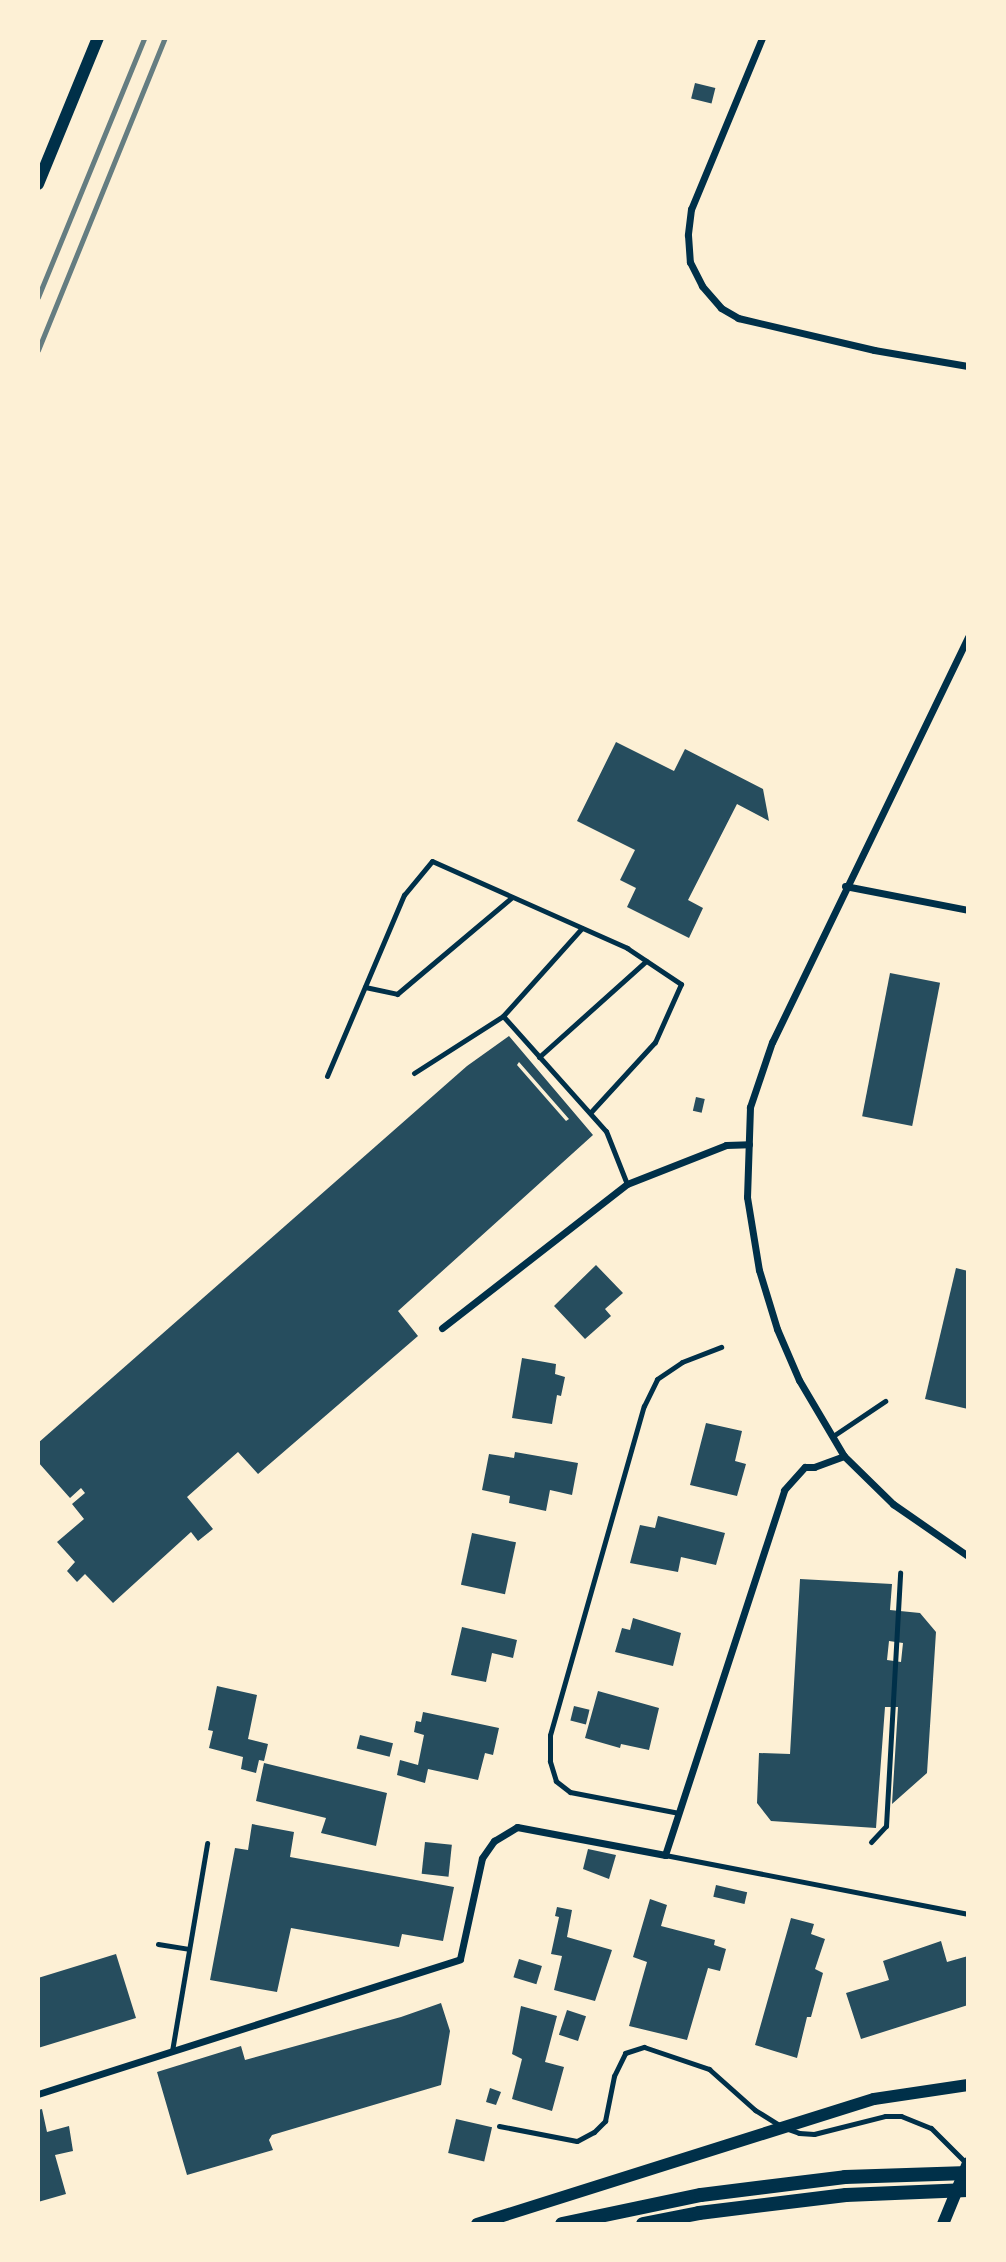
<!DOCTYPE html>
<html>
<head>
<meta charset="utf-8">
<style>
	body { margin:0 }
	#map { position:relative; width:1006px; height:2262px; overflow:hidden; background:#fdf0d5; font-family:"Public Sans",sans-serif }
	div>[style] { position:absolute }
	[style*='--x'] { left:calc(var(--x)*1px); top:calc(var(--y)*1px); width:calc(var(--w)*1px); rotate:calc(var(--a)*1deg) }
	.building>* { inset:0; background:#264d5e; transform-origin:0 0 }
	.service>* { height:5px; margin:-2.5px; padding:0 2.5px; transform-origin:2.5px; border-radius:2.5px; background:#003049 }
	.minor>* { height:7px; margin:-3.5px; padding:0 3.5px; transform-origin:3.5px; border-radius:3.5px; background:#003049 }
	.tertiary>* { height:12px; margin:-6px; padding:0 6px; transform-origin:6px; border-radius:6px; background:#003049 }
	.secondary>* { height:14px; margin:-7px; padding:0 7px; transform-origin:7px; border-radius:7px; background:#003049 }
	.rail>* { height:5px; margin:-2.5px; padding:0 2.5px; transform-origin:2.5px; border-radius:2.5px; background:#657d81 }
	span { translate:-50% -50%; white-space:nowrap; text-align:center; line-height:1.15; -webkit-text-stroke:6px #fdf0d5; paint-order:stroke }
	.frame { position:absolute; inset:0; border:40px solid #fdf0d5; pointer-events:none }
</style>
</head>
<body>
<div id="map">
	<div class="building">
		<i style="left:695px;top:83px;width:21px;height:16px;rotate:14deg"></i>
		<i style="clip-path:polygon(616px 742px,674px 771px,685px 749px,763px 789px,769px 821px,737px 804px,688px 900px,703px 908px,689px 938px,627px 907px,636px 888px,620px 880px,635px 850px,577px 821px)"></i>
		<i style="left:890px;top:973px;width:51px;height:146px;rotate:11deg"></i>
		<i style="clip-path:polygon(evenodd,509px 1036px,593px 1135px,398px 1311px,418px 1336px,258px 1474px,238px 1452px,187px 1497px,213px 1529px,198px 1541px,191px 1532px,113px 1603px,85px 1574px,77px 1582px,67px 1571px,75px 1562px,57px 1542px,84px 1519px,72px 1504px,85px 1493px,81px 1488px,70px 1498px,38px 1462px,38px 1443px,467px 1066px,509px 1036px,519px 1062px,569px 1119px,566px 1121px,517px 1065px,519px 1062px)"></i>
		<i style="left:696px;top:1097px;width:9px;height:14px;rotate:13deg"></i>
		<i style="clip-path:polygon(596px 1265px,623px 1293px,605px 1309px,611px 1316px,585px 1339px,554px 1306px)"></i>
		<i style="clip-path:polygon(956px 1268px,968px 1271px,968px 1409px,925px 1399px)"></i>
		<i style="clip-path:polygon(522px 1358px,556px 1364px,555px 1374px,565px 1377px,561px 1396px,557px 1395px,552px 1424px,512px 1418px)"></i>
		<i style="clip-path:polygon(706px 1423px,742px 1431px,735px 1461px,746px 1464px,737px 1496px,690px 1485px)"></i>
		<i style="clip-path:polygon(515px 1452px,578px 1463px,572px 1495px,550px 1490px,546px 1511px,509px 1503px,510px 1496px,482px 1490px,489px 1454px,514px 1458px)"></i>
		<i style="clip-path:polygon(658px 1516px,725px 1533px,716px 1565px,681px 1557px,678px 1572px,630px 1563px,640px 1525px,655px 1528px)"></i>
		<i style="left:472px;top:1533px;width:45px;height:53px;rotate:12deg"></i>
		<i style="clip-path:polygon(evenodd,800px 1579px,892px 1584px,890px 1610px,920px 1613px,936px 1632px,927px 1773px,892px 1804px,898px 1707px,885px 1707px,876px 1828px,771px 1821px,757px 1803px,759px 1753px,790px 1754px,800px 1579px,889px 1641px,903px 1643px,901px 1662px,887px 1660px,889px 1641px)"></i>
		<i style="clip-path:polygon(633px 1618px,681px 1633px,673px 1666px,615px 1652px,622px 1628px,630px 1630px)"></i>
		<i style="clip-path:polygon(462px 1627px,517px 1640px,513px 1658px,492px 1653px,486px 1682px,451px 1675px)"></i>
		<i style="clip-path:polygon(217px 1686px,257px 1695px,248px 1739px,268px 1744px,264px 1761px,259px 1760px,256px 1773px,241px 1769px,243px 1757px,209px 1748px,213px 1731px,208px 1730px)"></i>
		<i style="clip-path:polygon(598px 1691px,659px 1708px,649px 1750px,621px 1744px,620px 1748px,585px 1738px)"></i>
		<i style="left:574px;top:1706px;width:16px;height:15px;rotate:14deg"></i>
		<i style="clip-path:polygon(423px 1712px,499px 1728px,493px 1755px,485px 1753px,478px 1780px,428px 1769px,425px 1783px,397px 1775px,400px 1760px,418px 1765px,424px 1735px,414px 1732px,416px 1721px,421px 1722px)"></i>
		<i style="left:360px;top:1735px;width:34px;height:14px;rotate:14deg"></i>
		<i style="clip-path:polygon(264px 1763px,387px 1793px,376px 1846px,321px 1833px,326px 1818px,256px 1801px)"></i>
		<i style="clip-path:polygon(252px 1824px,294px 1832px,290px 1857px,454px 1887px,443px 1941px,402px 1934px,399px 1947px,291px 1928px,277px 1992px,210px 1980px,235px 1848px,248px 1850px)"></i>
		<i style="left:425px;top:1842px;width:27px;height:32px;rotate:6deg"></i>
		<i style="clip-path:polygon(588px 1849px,616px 1855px,609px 1879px,583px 1869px)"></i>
		<i style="left:716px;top:1885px;width:32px;height:12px;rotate:13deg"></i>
		<i style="clip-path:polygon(650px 1899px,667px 1905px,661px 1926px,715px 1940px,714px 1945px,726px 1949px,720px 1971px,708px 1968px,687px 2040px,629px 2026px,647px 1962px,633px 1957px)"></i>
		<i style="clip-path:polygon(557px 1907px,572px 1910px,567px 1937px,612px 1950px,595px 2001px,554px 1990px,562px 1956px,551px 1954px,559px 1917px,555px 1916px)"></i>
		<i style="clip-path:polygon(791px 1918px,814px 1924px,811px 1934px,825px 1939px,815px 1969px,823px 1973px,811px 2017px,807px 2017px,797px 2058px,755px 2045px)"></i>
		<i style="clip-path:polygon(941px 1941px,947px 1962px,968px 1956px,968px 2005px,861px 2039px,846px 1993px,889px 1980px,883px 1961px)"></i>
		<i style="clip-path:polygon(116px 1954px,136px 2018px,38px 2048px,38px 1978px)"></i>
		<i style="left:519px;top:1959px;width:24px;height:19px;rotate:17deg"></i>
		<i style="clip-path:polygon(441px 2003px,450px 2031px,441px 2085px,272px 2135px,269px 2140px,273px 2150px,187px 2175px,157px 2072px,241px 2046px,245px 2060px,401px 2017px)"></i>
		<i style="clip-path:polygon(521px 2006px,557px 2016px,545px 2062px,564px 2067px,552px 2111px,512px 2099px,522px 2059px,512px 2054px)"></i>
		<i style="left:567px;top:2010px;width:20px;height:26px;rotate:18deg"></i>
		<i style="clip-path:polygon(490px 2088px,501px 2092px,496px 2105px,486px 2102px)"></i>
		<i style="clip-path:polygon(42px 2109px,47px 2132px,69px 2126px,73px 2151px,55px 2155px,66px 2194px,38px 2202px,38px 2110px)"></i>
		<i style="left:456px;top:2119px;width:37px;height:35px;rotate:13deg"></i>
	</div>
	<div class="service">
		<i style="--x:365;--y:987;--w:33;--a:12"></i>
		<i style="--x:397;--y:994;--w:150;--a:-40.1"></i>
		<i style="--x:503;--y:1016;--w:118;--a:-48.1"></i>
		<i style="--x:539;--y:1057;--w:144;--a:-41.9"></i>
		<i style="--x:414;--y:1073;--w:106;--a:-32.6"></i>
		<i style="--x:503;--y:1016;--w:154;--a:48.2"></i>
		<i style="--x:606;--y:1131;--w:57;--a:68.4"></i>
		<i style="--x:327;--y:1076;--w:197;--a:-67"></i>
		<i style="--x:404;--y:895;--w:44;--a:-50.5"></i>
		<i style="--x:432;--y:861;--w:214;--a:24"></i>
		<i style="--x:627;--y:948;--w:65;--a:33.7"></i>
		<i style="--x:681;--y:984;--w:64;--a:114.1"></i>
		<i style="--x:655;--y:1042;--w:96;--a:132.5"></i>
		<i style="--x:833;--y:1436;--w:63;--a:-33.9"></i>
		<i style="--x:679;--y:1813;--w:111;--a:-169.1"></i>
		<i style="--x:570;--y:1792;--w:18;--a:-142"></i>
		<i style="--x:556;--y:1781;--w:21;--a:-107"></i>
		<i style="--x:550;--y:1761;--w:26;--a:-90"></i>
		<i style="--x:550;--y:1735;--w:342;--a:-74.1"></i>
		<i style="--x:644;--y:1406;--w:30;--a:-64"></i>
		<i style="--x:657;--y:1379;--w:30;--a:-34"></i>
		<i style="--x:682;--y:1362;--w:42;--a:-21"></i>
		<i style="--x:871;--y:1842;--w:22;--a:-47"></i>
		<i style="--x:886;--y:1826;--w:254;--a:-86.8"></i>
		<i style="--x:665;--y:1855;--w:309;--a:11"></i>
		<i style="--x:158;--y:1944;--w:31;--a:9"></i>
		<i style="--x:172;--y:2051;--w:211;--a:-80.4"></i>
		<i style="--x:499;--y:2126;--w:79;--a:10.9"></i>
		<i style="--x:577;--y:2141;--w:19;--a:-28"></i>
		<i style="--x:594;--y:2132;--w:16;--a:-45"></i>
		<i style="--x:605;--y:2121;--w:46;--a:-78.7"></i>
		<i style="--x:614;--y:2076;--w:25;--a:-64"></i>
		<i style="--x:625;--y:2053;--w:20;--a:-18"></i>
		<i style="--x:644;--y:2047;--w:69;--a:18.7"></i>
		<i style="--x:709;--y:2069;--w:62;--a:41.7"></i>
		<i style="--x:755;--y:2110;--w:32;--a:32"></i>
		<i style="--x:782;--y:2127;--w:18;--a:19"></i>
		<i style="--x:799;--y:2133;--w:15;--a:4"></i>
		<i style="--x:814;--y:2134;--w:73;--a:-14.2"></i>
		<i style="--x:885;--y:2116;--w:16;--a:0"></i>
		<i style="--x:901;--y:2116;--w:32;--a:22"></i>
		<i style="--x:931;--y:2128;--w:51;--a:45"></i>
	</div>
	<div class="minor">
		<i style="--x:762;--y:38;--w:185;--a:112.5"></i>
		<i style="--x:691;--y:209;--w:26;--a:97"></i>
		<i style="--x:688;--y:235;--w:27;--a:86"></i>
		<i style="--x:690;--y:262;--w:27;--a:63"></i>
		<i style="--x:702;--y:286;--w:29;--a:49"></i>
		<i style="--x:721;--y:308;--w:20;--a:30"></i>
		<i style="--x:738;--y:318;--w:140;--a:13.2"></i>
		<i style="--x:874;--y:350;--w:95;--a:9.7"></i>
		<i style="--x:968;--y:637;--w:450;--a:115.8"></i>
		<i style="--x:772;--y:1042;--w:69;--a:108.7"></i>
		<i style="--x:750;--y:1107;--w:90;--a:91.9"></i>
		<i style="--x:747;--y:1197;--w:74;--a:80.7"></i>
		<i style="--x:759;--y:1270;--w:62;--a:73"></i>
		<i style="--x:777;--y:1329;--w:56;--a:66.7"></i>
		<i style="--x:799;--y:1380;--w:88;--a:59.4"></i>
		<i style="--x:844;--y:1456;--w:69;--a:44.4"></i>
		<i style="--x:893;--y:1504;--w:91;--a:34.7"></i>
		<i style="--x:845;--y:886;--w:125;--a:11"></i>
		<i style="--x:442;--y:1328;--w:234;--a:-37.9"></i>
		<i style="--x:627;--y:1184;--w:106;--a:-21.5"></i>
		<i style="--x:726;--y:1145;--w:23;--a:-2"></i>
		<i style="--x:38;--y:2094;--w:443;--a:-17.7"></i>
		<i style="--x:460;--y:1959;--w:103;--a:-77.7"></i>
		<i style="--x:482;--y:1858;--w:21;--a:-55"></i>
		<i style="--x:494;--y:1841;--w:27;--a:-31"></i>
		<i style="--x:517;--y:1827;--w:151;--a:10.7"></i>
		<i style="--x:665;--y:1855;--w:384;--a:-71.9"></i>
		<i style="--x:784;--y:1490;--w:31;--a:-48"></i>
		<i style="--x:805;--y:1467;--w:9;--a:0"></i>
		<i style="--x:814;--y:1467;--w:32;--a:-20"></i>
	</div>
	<div class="tertiary">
		<i style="--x:38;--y:184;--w:158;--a:-67.7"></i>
		<i style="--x:477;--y:2224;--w:416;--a:-17.5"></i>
		<i style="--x:874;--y:2099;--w:95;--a:-8.5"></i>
		<i style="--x:943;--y:2224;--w:66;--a:-67.7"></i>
	</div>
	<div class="secondary">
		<i style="--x:562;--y:2224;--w:142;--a:-11.8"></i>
		<i style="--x:701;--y:2195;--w:145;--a:-7.1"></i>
		<i style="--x:845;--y:2177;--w:123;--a:-1.9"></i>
		<i style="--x:643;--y:2224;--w:57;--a:-11.1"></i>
		<i style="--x:699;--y:2213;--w:148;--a:-7"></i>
		<i style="--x:846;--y:2195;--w:122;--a:-2.3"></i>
	</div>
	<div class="rail">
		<i style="--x:38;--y:297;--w:280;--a:-67.7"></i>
		<i style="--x:38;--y:350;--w:337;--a:-67.9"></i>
	</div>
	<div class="frame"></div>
</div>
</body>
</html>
